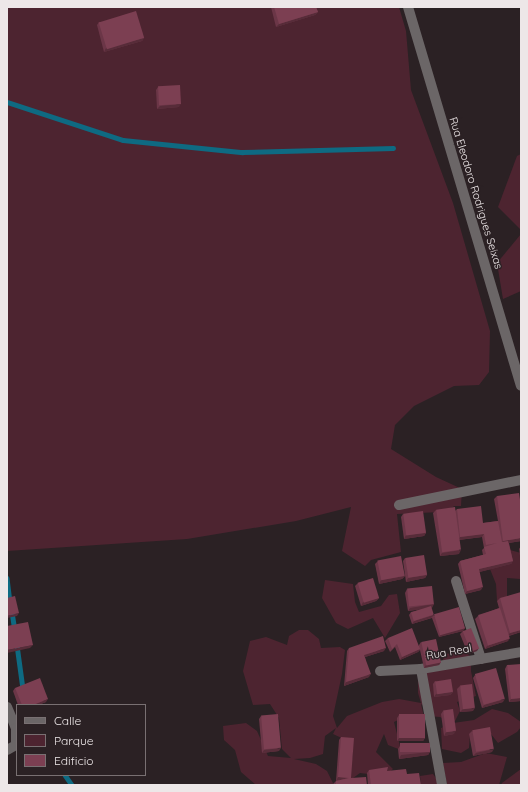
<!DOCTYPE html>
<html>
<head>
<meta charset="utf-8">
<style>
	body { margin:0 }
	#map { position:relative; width:528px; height:792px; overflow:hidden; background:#2b2124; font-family:Quicksand,sans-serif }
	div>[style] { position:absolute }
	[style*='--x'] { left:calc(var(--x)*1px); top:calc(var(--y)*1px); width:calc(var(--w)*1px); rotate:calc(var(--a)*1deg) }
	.green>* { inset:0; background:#4d2430 }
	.stream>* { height:4.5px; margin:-2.25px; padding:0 2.25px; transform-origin:2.25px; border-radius:2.25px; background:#0e6a82 }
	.minor>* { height:10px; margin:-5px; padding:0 5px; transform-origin:5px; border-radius:5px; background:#6b6667 }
	.wall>* { inset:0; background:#6b3647 }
	.shaded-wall>* { inset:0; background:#572c39 }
	.building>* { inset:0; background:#7c3f52; transform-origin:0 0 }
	span { translate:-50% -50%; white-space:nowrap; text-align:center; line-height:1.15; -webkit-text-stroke:3px #2b2124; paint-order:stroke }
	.street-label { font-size:11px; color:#ede7e8 }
	.frame { position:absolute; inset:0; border:8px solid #ede7e8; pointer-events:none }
	.legend { position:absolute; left:16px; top:704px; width:130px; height:72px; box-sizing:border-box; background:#2b2124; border:1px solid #797072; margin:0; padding:5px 7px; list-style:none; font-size:12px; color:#ede7e8 }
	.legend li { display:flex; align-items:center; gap:8px; height:20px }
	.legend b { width:20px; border:1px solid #797072 }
</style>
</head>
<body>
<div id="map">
	<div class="green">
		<i style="clip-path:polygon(7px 7px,399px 7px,406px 31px,411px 90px,453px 203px,490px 331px,489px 372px,479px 385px,454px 386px,414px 406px,395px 425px,391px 449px,436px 477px,462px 489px,461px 506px,455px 506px,441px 512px,397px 514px,401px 552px,371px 560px,365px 566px,342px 551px,351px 507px,296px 521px,187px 539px,7px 551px)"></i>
		<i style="clip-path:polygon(521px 154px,521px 230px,498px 207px,517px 156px)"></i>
		<i style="clip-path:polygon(521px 234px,521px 291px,503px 299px,497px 263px)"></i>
		<i style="clip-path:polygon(510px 550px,521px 553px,521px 577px,520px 579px,507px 578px,507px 598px,497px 601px,496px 584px,490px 569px,511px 564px)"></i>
		<i style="clip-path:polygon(325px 580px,353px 584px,355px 602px,359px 612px,381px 606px,389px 595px,397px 594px,400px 613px,385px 638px,373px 618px,348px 629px,336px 623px,322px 598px)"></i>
		<i style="clip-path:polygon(299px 630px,308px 630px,319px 639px,321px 648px,340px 647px,345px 650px,342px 674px,333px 716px,337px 728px,347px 716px,382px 702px,399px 699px,421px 703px,418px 693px,418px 678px,443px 660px,444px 655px,451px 652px,463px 650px,471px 657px,471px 671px,476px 696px,457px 702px,460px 711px,455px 721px,448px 721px,440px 717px,428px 716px,427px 709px,421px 704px,425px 721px,410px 714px,394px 722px,401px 750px,388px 745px,384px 734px,376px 752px,393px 769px,385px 776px,360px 773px,349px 781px,353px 752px,348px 741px,333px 734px,336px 728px,325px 736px,323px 754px,310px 758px,294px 759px,316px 764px,327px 771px,334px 785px,256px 785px,241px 772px,235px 750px,224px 740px,223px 726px,246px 723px,257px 731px,268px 756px,291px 758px,282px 749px,279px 718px,270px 704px,253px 705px,243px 671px,250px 641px,266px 637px,287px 645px,289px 636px)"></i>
		<i style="clip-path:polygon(492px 709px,508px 713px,521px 722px,521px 727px,517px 732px,498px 743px,491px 734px,470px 734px,469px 748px,461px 753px,442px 749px,441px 728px,453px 723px,474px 720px)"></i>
		<i style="clip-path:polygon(486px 753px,507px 757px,499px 785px,447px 785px,443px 763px,461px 762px)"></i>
		<i style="clip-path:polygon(521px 769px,521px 785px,501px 785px,502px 783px)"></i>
		<i style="clip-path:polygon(433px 774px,438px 781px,437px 785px,421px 785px,420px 776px)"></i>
	</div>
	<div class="stream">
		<i style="--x:7;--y:102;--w:122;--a:18.1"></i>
		<i style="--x:123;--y:140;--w:120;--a:5.8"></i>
		<i style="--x:242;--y:152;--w:151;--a:-1.5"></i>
		<i style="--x:7;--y:578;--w:24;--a:83"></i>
		<i style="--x:12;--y:612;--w:18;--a:81"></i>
		<i style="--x:17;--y:645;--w:44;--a:82.2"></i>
		<i style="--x:65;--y:775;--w:12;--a:55"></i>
	</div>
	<div class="minor">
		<i style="--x:408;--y:7;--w:395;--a:73.4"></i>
		<i style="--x:399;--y:505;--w:125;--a:-11.6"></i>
		<i style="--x:456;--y:581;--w:82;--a:72.2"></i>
		<i style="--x:421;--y:669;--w:118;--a:79.7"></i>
		<i style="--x:380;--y:671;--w:41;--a:-2.8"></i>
		<i style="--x:421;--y:669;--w:101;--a:-9.6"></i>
		<i style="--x:7;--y:707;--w:23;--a:67"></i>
		<i style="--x:16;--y:728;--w:17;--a:90"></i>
		<i style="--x:16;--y:745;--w:10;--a:151"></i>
	</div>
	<div class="wall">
		<i style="clip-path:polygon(271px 7px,316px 7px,318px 12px,315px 15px,276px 27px)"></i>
		<i style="clip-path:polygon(99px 22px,144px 38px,142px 41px,104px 52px,97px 25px)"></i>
		<i style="clip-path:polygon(158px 87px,179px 107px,157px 109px,156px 90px)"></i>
		<i style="clip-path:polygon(497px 496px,521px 541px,509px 543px,513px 561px,511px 564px,479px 572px,481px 590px,465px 594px,458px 564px,460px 561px,483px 555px,482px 550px,484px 548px,482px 537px,459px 540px,459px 554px,440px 556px,433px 513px,436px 510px,455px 511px,457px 509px,483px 523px,498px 521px,494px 499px)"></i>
		<i style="clip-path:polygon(403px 514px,426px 533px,424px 536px,404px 539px,401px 517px)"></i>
		<i style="clip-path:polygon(521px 546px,521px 563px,519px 549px)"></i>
		<i style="clip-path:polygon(405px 558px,427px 575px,425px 578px,406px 582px,403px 561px)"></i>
		<i style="clip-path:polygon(378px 561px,405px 576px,402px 579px,379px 584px,375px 564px)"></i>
		<i style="clip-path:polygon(358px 583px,379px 598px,376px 601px,361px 606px,355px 586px)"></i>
		<i style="clip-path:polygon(407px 589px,434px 604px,431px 608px,433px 615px,465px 628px,463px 631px,439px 637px,432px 618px,412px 624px,409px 615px,411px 612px,422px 609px,408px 611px,405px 593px)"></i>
		<i style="clip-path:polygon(500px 598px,521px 632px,509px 636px,508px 641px,485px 649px,475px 619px,478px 616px,499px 608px,497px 601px)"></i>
		<i style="clip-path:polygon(463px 631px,477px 651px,468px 654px,460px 634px)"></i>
		<i style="clip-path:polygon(388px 638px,419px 647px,419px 645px,421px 642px,441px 662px,439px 665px,424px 668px,420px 650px,418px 652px,400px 660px,395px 647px,390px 652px,385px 641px)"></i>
		<i style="clip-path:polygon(349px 648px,384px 651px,365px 657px,369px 677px,344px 686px,347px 651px)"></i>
		<i style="clip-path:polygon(507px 665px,521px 701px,509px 702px,505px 669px)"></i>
		<i style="clip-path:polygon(475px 675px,503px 702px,482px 708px,473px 678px)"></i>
		<i style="clip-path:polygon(435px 681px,453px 692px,450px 695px,434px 697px,433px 684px)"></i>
		<i style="clip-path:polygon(460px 686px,473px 711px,460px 712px,457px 689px)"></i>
		<i style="clip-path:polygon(15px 688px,46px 702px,38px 705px,18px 705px,13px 691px)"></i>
		<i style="clip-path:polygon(443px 711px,454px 734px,444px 736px,441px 714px)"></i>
		<i style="clip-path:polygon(399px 715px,425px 738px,423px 741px,397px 741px,397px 718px)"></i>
		<i style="clip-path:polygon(261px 716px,279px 751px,262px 753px,259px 719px)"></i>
		<i style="clip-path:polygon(472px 731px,492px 752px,473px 756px,469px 734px)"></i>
		<i style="clip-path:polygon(341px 737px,351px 778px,367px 785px,334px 785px,333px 784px,336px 781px,339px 740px)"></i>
		<i style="clip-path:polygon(400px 746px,430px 752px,428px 755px,399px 759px,398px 749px)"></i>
		<i style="clip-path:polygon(369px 770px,387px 771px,407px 774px,421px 785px,368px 785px,367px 773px)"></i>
	</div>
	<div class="shaded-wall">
		<i style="clip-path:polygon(318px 12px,315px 15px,276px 27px,279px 24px)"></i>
		<i style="clip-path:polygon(144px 38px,142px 41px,104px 52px,106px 48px)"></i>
		<i style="clip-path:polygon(181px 104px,179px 107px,157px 109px,160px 106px)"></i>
		<i style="clip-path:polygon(426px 533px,424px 536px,404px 539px,406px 535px)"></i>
		<i style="clip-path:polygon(484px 534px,482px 537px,458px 540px,460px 537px)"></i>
		<i style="clip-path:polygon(521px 538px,521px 541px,501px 544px,503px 541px)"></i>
		<i style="clip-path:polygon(461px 550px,459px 554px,440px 556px,442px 553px)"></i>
		<i style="clip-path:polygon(513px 561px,511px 564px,476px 573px,479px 569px)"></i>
		<i style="clip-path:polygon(427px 575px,425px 578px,406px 582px,408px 578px)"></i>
		<i style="clip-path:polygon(405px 576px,402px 579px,379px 584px,381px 580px)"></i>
		<i style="clip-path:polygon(483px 587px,481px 590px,465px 594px,467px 591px)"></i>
		<i style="clip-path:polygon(379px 598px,376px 601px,361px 606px,363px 602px)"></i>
		<i style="clip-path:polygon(434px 604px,432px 608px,408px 611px,410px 608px)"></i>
		<i style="clip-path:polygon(19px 613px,17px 616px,7px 618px,7px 616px)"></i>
		<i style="clip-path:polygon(434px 615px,431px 618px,412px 624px,414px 621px)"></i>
		<i style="clip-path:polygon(465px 628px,463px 631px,439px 637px,441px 634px)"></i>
		<i style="clip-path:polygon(521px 630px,521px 632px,507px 636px,510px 633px)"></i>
		<i style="clip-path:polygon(510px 638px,508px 641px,485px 649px,487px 646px)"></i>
		<i style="clip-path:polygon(33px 645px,30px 648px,7px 653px,7px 650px)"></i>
		<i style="clip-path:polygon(386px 648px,384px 651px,362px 658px,364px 655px)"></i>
		<i style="clip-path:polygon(479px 648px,477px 651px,468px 654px,471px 651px)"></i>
		<i style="clip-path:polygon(420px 649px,418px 652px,400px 660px,402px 657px)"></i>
		<i style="clip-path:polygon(441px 662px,439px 665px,424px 668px,426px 665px)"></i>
		<i style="clip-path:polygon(371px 674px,369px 677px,344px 686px,346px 682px)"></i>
		<i style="clip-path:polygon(453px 692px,450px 695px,434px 697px,436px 694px)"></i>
		<i style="clip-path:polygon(521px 698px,521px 701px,509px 702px,511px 699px)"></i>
		<i style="clip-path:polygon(48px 699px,46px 702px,38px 705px,33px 705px)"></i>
		<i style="clip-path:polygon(505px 699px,503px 702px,482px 708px,484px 705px)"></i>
		<i style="clip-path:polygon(475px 708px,473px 711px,460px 712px,463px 709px)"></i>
		<i style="clip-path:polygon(456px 731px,454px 734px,444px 736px,446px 732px)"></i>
		<i style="clip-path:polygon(399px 738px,425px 738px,423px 741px,397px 741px)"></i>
		<i style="clip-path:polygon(281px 748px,279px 751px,262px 753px,264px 750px)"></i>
		<i style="clip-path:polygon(494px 749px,492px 752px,473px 756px,476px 753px)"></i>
		<i style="clip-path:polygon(430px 752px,428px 755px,399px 759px,401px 755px)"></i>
		<i style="clip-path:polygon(338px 777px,349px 778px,336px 781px)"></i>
	</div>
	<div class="building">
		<i style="clip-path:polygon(274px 7px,316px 7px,318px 12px,279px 24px)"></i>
		<i style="left:136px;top:11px;width:28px;height:39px;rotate:73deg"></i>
		<i style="left:180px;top:85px;width:19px;height:22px;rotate:87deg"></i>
		<i style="clip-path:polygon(519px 493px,521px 506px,521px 538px,503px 541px,497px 496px)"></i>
		<i style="clip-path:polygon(481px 506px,483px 523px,498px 521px,502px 542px,508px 541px,513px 561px,479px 569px,483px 587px,467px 591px,460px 561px,486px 554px,484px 547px,497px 543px,486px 545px,484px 534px,460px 537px,457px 509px)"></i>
		<i style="left:455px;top:507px;width:43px;height:19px;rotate:82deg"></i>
		<i style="left:423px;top:511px;width:22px;height:20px;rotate:82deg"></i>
		<i style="clip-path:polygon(7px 553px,8px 571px,7px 571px)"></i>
		<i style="left:424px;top:555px;width:20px;height:19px;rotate:81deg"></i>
		<i style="left:401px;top:556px;width:20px;height:24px;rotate:79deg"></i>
		<i style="left:373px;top:578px;width:21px;height:16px;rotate:73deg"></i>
		<i style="left:432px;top:586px;width:18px;height:25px;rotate:84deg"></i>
		<i style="clip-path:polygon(521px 592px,521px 630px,510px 633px,500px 598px)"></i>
		<i style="clip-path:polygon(15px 596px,19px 613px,7px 616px,7px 598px)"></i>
		<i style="left:431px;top:606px;width:9px;height:21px;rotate:72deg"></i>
		<i style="left:459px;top:607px;width:22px;height:26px;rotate:74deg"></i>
		<i style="left:500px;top:608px;width:32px;height:23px;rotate:72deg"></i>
		<i style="clip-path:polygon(28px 622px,33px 645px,7px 650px,7px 626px)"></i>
		<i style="clip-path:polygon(412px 628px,420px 649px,402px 657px,397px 644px,392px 649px,388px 638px)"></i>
		<i style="left:471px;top:628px;width:22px;height:9px;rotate:68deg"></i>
		<i style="clip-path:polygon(383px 636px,386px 648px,364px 655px,371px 674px,346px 682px,349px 648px)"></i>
		<i style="left:436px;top:639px;width:24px;height:15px;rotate:78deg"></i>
		<i style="clip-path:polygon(521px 664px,521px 698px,511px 699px,507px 665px)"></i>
		<i style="left:496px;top:668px;width:32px;height:22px;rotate:74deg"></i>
		<i style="clip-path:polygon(40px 678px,48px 699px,33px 705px,22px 705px,15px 688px)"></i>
		<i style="left:451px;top:679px;width:13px;height:16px;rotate:81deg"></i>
		<i style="left:472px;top:684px;width:24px;height:12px;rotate:83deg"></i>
		<i style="left:453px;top:709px;width:22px;height:10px;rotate:82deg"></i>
		<i style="left:278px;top:714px;width:34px;height:17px;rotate:85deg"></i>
		<i style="left:425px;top:714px;width:24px;height:26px;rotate:90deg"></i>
		<i style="left:490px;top:727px;width:22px;height:18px;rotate:80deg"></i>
		<i style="clip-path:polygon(341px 737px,354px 738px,351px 778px,366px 777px,367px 785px,336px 785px,336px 781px,349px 778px,338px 777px)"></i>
		<i style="left:430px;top:743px;width:9px;height:30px;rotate:90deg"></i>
		<i style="clip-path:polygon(388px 767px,387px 771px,406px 769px,407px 774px,419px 773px,421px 785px,371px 785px,369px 770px)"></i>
	</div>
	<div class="street-label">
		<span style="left:476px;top:193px;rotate:73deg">Rua Eleodoro Rodrigues Seixas</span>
		<span style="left:449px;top:652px;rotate:-10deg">Rua Real</span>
	</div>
	<div class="frame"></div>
	<ul class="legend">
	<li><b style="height:5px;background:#6b6667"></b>Calle</li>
	<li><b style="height:11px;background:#4d2430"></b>Parque</li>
	<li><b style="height:11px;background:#7c3f52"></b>Edificio</li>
	</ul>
</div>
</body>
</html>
